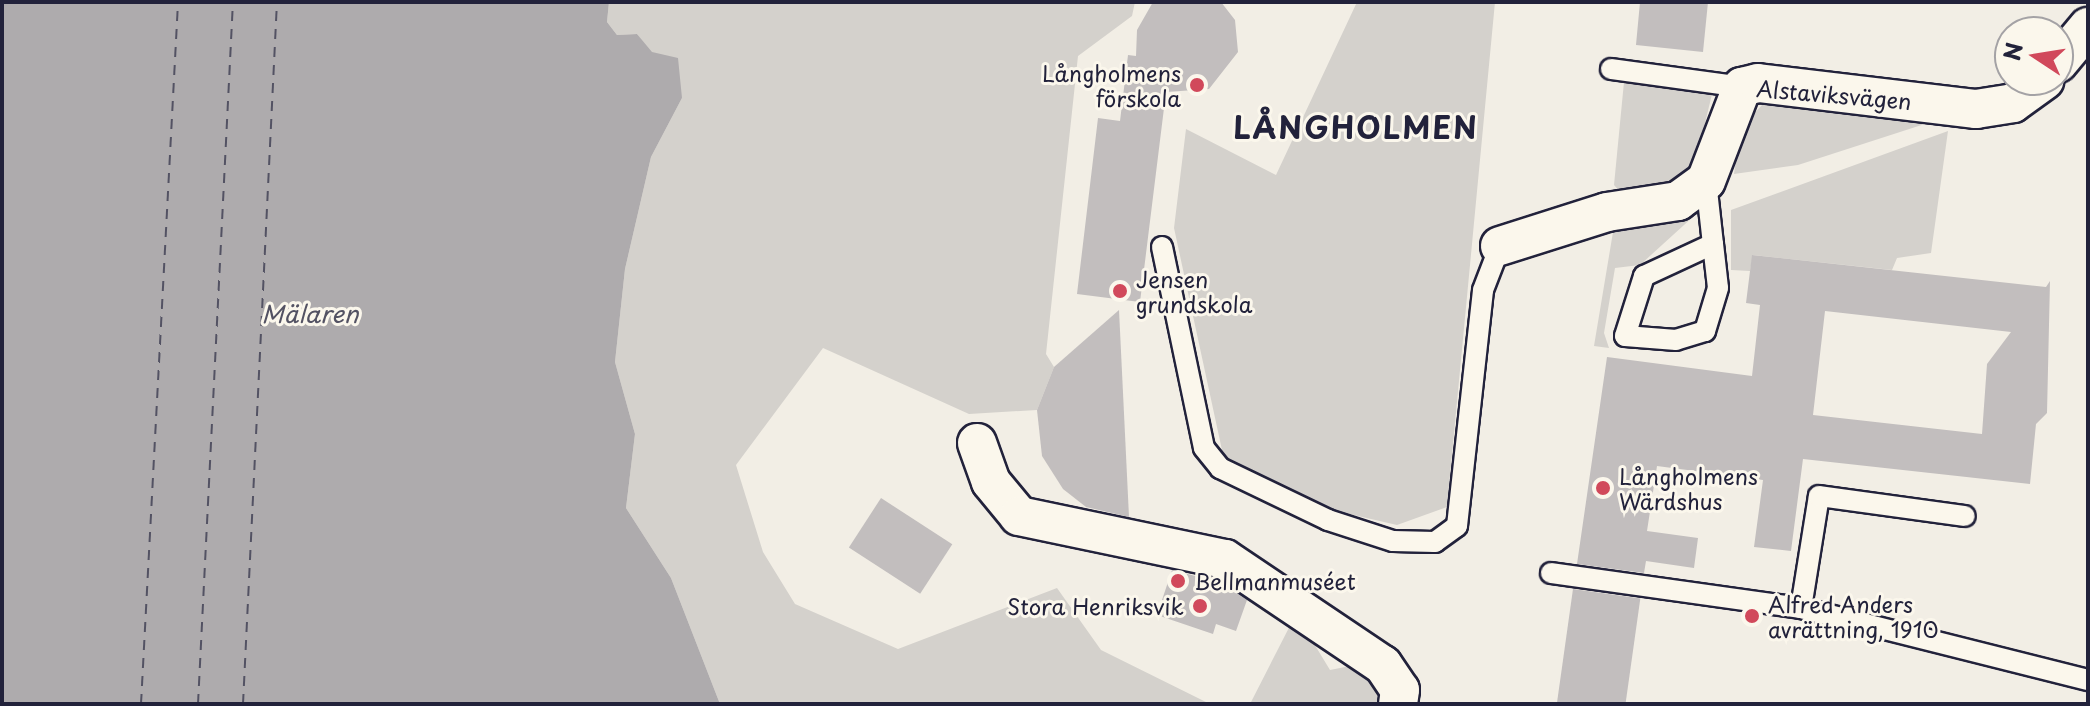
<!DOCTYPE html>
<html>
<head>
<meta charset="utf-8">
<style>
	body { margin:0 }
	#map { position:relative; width:2090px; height:706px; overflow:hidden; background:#f2eee5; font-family:"Playpen Sans",sans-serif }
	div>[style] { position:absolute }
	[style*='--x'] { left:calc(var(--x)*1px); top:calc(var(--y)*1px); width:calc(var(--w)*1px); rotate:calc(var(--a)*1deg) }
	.green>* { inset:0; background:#d4d1cc }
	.water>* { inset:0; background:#aeabad }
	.ferry>* { height:2px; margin-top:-1px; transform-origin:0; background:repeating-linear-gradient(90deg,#535263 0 10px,transparent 0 18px) }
	.building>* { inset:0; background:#c2bebe; transform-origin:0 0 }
	.roads { filter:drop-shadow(2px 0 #22223b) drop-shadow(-2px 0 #22223b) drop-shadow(0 2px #22223b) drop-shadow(0 -2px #22223b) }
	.service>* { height:20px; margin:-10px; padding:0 10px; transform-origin:10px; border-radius:10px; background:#fbf7ec }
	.minor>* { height:38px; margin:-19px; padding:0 19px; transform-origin:19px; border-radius:19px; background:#fbf7ec }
	.dots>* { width:22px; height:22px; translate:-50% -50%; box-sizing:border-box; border:4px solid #fbf7ec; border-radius:50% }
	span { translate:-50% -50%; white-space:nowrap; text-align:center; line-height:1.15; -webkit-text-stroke:6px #fbf7ec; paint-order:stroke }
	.poi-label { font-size:22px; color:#22223b }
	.right { translate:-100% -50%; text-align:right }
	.left { translate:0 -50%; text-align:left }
	.street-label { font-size:22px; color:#22223b }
	.water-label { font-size:24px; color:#535263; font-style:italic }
	.district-label { font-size:30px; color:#22223b; font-weight:700; letter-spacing:2px }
	.frame { position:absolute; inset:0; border:4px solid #22223b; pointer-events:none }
	.north { position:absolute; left:1994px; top:16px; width:80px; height:80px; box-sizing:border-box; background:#fbf7ec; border:2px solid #a4a2a5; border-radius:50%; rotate:282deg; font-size:22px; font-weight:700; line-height:32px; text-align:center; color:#22223b }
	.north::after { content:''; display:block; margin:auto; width:28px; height:36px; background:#d1495b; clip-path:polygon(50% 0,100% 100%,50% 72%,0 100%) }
</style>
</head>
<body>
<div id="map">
	<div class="green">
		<i style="clip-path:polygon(609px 2px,1135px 2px,1132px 16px,1078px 56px,1046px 354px,1054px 367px,1037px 410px,969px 414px,823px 348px,736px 465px,763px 552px,795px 604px,898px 649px,1057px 588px,1101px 650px,1210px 704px,720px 704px,671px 578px,626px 508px,635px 434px,615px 362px,625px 269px,651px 157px,682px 98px,637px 34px,617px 35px,607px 22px)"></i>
		<i style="clip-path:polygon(1357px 2px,1495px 2px,1447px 507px,1397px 525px,1332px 510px,1225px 464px,1174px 228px,1186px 129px,1276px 175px)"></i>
		<i style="clip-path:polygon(1624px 82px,1712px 94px,1695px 165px,1672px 184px,1621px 193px,1614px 185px)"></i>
		<i style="clip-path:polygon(1765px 102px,1934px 121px,1798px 165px,1734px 174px,1740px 128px)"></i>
		<i style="clip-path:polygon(1948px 131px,1931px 253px,1897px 258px,1892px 270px,1753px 255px,1750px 271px,1731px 270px,1731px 210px)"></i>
		<i style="clip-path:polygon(1695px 215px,1640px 265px,1615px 268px,1604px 333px,1609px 348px,1594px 346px,1613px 232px)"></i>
		<i style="clip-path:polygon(1296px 614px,1330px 670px,1360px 664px,1374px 672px,1379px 704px,1250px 704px)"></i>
	</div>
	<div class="water">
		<i style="clip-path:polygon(2px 2px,609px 2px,607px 22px,617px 35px,637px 34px,652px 52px,678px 58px,682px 98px,651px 157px,625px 269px,615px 362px,635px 434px,626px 508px,671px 578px,720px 704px,2px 704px)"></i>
	</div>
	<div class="ferry">
		<i style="--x:141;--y:704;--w:703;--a:-86.98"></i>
		<i style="--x:198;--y:704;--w:703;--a:-87.15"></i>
		<i style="--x:243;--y:704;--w:703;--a:-87.23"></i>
	</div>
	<div class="building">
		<i style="clip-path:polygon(1153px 2px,1221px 2px,1235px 20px,1238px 52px,1209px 89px,1166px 92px,1140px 302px,1077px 294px,1098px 118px,1120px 121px,1128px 55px,1136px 56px,1137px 30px)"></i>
		<i style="clip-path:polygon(1640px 2px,1708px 2px,1703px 52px,1636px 45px)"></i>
		<i style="clip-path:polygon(evenodd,1752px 255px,2046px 287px,2050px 281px,2047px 413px,2036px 424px,2030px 484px,1803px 459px,1791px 551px,1754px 547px,1763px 480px,1657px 466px,1647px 531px,1698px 538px,1694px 568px,1646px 561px,1644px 573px,1577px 564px,1607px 357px,1752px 376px,1760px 305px,1746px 303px,1752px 255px,1825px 311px,2011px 332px,1987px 364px,1982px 434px,1813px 415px,1825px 311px)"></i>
		<i style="clip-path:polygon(1119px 310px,1129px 517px,1086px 507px,1063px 489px,1042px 456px,1037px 410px,1054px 367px)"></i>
		<i style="left:881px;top:498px;width:85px;height:59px;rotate:33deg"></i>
		<i style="clip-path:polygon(1172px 570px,1219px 582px,1247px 600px,1236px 631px,1216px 624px,1213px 634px,1157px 615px)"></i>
		<i style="left:1573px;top:589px;width:68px;height:116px;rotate:8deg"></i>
	</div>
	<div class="roads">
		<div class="service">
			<i style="--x:1611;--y:69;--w:132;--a:7.8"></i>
			<i style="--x:1706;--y:181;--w:63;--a:83.7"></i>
			<i style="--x:1713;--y:244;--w:44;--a:83.5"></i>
			<i style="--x:1718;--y:288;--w:45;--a:106.8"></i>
			<i style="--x:1705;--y:331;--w:30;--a:163"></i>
			<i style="--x:1676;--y:340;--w:51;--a:-175.5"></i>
			<i style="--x:1625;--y:336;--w:63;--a:-72.4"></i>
			<i style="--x:1644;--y:276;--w:76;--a:-24.9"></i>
			<i style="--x:1162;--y:247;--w:205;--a:78.2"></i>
			<i style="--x:1204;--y:448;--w:26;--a:51"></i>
			<i style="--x:1220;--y:468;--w:120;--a:25.7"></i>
			<i style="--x:1328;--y:520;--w:68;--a:17.9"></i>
			<i style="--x:1393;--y:541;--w:42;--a:1.4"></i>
			<i style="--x:1435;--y:542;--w:27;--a:-36"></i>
			<i style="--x:1457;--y:526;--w:237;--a:-83.7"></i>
			<i style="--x:1483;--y:290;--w:47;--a:-68.9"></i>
			<i style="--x:1551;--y:573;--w:252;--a:8"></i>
			<i style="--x:1801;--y:608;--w:296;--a:14.1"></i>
			<i style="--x:1801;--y:608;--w:113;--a:-80.9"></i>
			<i style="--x:1819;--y:496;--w:147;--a:7.8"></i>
		</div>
		<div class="minor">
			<i style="--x:2058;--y:63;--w:47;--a:-50.2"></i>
			<i style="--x:1500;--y:246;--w:112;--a:-17.6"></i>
			<i style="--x:1607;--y:212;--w:72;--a:-8.8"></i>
			<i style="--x:1678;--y:201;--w:34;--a:-36"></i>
			<i style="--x:1706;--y:181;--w:101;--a:-69"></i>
			<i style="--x:1742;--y:87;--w:16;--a:-14"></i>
			<i style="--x:1758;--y:83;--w:220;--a:6.8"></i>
			<i style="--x:1976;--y:109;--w:37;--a:-9"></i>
			<i style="--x:2013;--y:103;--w:39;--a:-36"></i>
			<i style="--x:977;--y:443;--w:41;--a:70.3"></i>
			<i style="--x:991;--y:482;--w:44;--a:50.5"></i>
			<i style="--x:1019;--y:516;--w:210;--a:11.8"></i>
			<i style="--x:1225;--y:559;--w:190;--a:33.9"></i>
			<i style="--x:1383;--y:665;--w:30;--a:56"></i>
			<i style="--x:1400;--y:690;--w:14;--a:98"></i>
		</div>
	</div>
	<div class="dots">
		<i style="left:1197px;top:85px;background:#d1495b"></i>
		<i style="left:1120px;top:291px;background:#d1495b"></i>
		<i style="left:1603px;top:488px;background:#d1495b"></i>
		<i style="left:1178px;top:581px;background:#d1495b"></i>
		<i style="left:1200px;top:606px;background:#d1495b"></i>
		<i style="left:1752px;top:616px;background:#d1495b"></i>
	</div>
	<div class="poi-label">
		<span class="right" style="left:1181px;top:85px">Långholmens<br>förskola</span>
		<span class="left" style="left:1136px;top:291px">Jensen<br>grundskola</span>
		<span class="left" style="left:1619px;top:488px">Långholmens<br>Wärdshus</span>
		<span class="left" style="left:1194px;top:581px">Bellmanmuséet</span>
		<span class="left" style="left:1768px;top:616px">Alfred Anders<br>avrättning, 1910</span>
		<span class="right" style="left:1184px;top:606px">Stora Henriksvik</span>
	</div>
	<div class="street-label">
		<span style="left:1834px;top:94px;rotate:5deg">Alstaviksvägen</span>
	</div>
	<div class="water-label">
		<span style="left:310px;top:314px">Mälaren</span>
	</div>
	<div class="district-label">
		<span style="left:1356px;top:127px">LÅNGHOLMEN</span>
	</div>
	<div class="frame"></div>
	<div class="north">N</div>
</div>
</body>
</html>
